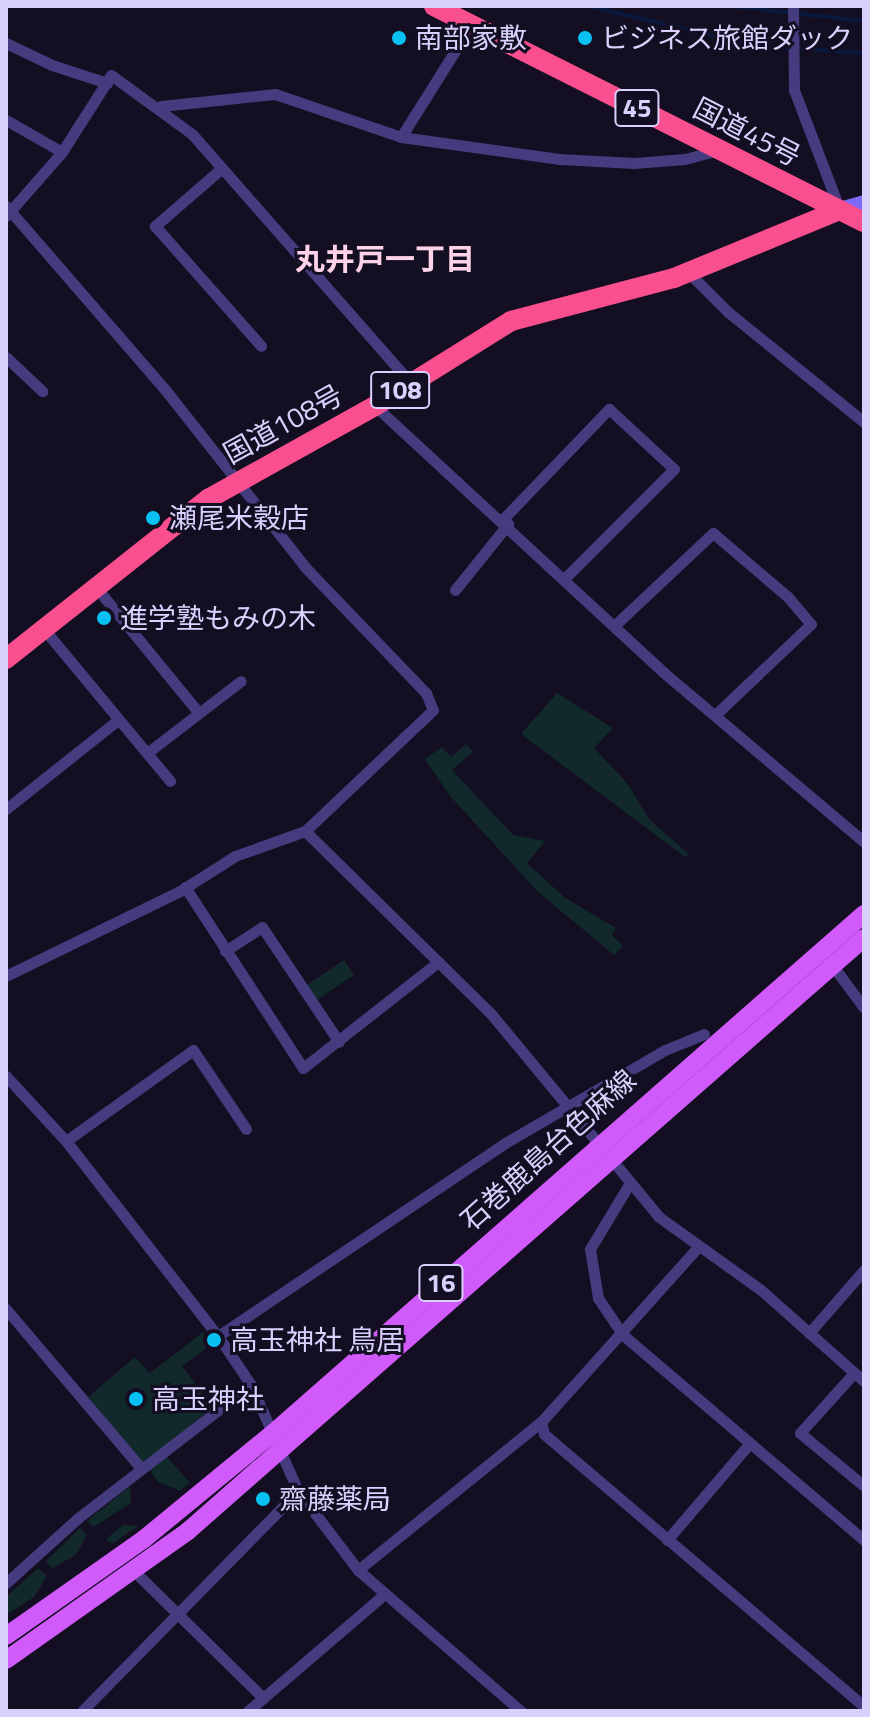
<!DOCTYPE html>
<html>
<head>
<meta charset="utf-8">
<style>
	body { margin:0 }
	#map { position:relative; width:870px; height:1717px; overflow:hidden; background:#130e21; font-family:"Titillium Web","Noto Sans JP",sans-serif }
	div>[style] { position:absolute }
	[style*='--x'] { left:calc(var(--x)*1px); top:calc(var(--y)*1px); width:calc(var(--w)*1px); rotate:calc(var(--a)*1deg) }
	.green>* { inset:0; background:#11292b; transform-origin:0 0 }
	.stream>* { height:4px; margin:-2px; padding:0 2px; transform-origin:2px; border-radius:2px; background:#0b183d }
	.street>* { height:11px; margin:-5.5px; padding:0 5.5px; transform-origin:5.5px; border-radius:5.5px; background:#453b7f }
	.secondary>* { height:16px; margin:-8px; padding:0 8px; transform-origin:8px; border-radius:8px; background:#7d6afa }
	.primary>* { height:18px; margin:-9px; padding:0 9px; transform-origin:9px; border-radius:9px; background:#d05bfa }
	.highway>* { height:20px; margin:-10px; padding:0 10px; transform-origin:10px; border-radius:10px; background:#f94f8e }
	.dots>* { width:22px; height:22px; translate:-50% -50%; box-sizing:border-box; border:4px solid #130e21; border-radius:50% }
	span { translate:-50% -50%; white-space:nowrap; text-align:center; line-height:1.15; -webkit-text-stroke:6px #130e21; paint-order:stroke }
	.shield-label span { padding:2px 6px; background:#130e21; border:2px solid; border-radius:6px; -webkit-text-stroke-width:0 }
	.shield-label { font-size:26px; color:#dad0fd; font-weight:700 }
	.poi-label { font-size:28px; color:#dad0fd }
	.left { translate:0 -50%; text-align:left }
	.street-label { font-size:28px; color:#dad0fd }
	.neighbourhood-label { font-size:30px; color:#fed2e9; font-weight:700 }
	.frame { position:absolute; inset:0; border:8px solid #dad0fd; pointer-events:none }
</style>
</head>
<body>
<div id="map">
	<div class="green">
		<i style="clip-path:polygon(557px 693px,613px 728px,594px 748px,627px 783px,649px 819px,689px 854px,685px 857px,521px 734px)"></i>
		<i style="clip-path:polygon(466px 744px,473px 752px,452px 770px,513px 835px,545px 841px,527px 863px,564px 897px,616px 928px,612px 935px,623px 946px,614px 955px,538px 892px,450px 796px,425px 759px,442px 747px,451px 757px)"></i>
		<i style="left:344px;top:960px;width:18px;height:45px;rotate:56deg"></i>
		<i style="clip-path:polygon(203px 1332px,212px 1344px,182px 1366px,213px 1407px,144px 1464px,88px 1397px,135px 1357px,150px 1373px)"></i>
		<i style="clip-path:polygon(167px 1457px,190px 1483px,180px 1491px,158px 1482px,150px 1470px)"></i>
		<i style="clip-path:polygon(130px 1486px,131px 1503px,94px 1527px,87px 1521px)"></i>
		<i style="clip-path:polygon(123px 1525px,138px 1526px,112px 1544px,106px 1539px)"></i>
		<i style="clip-path:polygon(80px 1528px,87px 1535px,76px 1555px,52px 1568px,46px 1561px)"></i>
		<i style="clip-path:polygon(38px 1568px,47px 1576px,34px 1597px,6px 1615px,6px 1597px)"></i>
	</div>
	<div class="stream">
		<i style="--x:588;--y:6;--w:176;--a:13.2"></i>
		<i style="--x:759;--y:46;--w:105;--a:3.8"></i>
		<i style="--x:730;--y:6;--w:135;--a:6.4"></i>
	</div>
	<div class="street">
		<i style="--x:793;--y:6;--w:84;--a:89.3"></i>
		<i style="--x:794;--y:90;--w:126;--a:69.1"></i>
		<i style="--x:6;--y:43;--w:51;--a:25.6"></i>
		<i style="--x:52;--y:65;--w:58;--a:18.1"></i>
		<i style="--x:161;--y:106;--w:115;--a:-6"></i>
		<i style="--x:275;--y:94;--w:133;--a:18.8"></i>
		<i style="--x:401;--y:137;--w:160;--a:7.9"></i>
		<i style="--x:559;--y:159;--w:75;--a:3.1"></i>
		<i style="--x:634;--y:163;--w:51;--a:-4.5"></i>
		<i style="--x:685;--y:159;--w:35;--a:-15"></i>
		<i style="--x:6;--y:120;--w:64;--a:29.7"></i>
		<i style="--x:401;--y:137;--w:133;--a:-57.9"></i>
		<i style="--x:222;--y:168;--w:89;--a:139.1"></i>
		<i style="--x:155;--y:226;--w:160;--a:48.5"></i>
		<i style="--x:6;--y:206;--w:240;--a:49.1"></i>
		<i style="--x:163;--y:387;--w:229;--a:51.7"></i>
		<i style="--x:305;--y:567;--w:175;--a:46.2"></i>
		<i style="--x:426;--y:693;--w:18;--a:68"></i>
		<i style="--x:433;--y:710;--w:176;--a:136.6"></i>
		<i style="--x:305;--y:831;--w:74;--a:160.3"></i>
		<i style="--x:235;--y:856;--w:65;--a:147.5"></i>
		<i style="--x:180;--y:891;--w:194;--a:154"></i>
		<i style="--x:6;--y:216;--w:85;--a:-48.8"></i>
		<i style="--x:62;--y:152;--w:91;--a:-57.5"></i>
		<i style="--x:111;--y:75;--w:100;--a:36.1"></i>
		<i style="--x:192;--y:134;--w:332;--a:48.7"></i>
		<i style="--x:689;--y:273;--w:55;--a:45"></i>
		<i style="--x:728;--y:312;--w:175;--a:39"></i>
		<i style="--x:6;--y:357;--w:50;--a:43.4"></i>
		<i style="--x:375;--y:406;--w:392;--a:42.7"></i>
		<i style="--x:663;--y:672;--w:263;--a:40.2"></i>
		<i style="--x:503;--y:519;--w:153;--a:-46.1"></i>
		<i style="--x:609;--y:409;--w:88;--a:42.7"></i>
		<i style="--x:674;--y:469;--w:153;--a:135"></i>
		<i style="--x:95;--y:586;--w:164;--a:50.7"></i>
		<i style="--x:455;--y:590;--w:85;--a:-51.2"></i>
		<i style="--x:615;--y:625;--w:134;--a:-43.2"></i>
		<i style="--x:713;--y:533;--w:99;--a:40.5"></i>
		<i style="--x:788;--y:597;--w:35;--a:50"></i>
		<i style="--x:811;--y:624;--w:132;--a:136.5"></i>
		<i style="--x:43;--y:628;--w:199;--a:50.3"></i>
		<i style="--x:147;--y:753;--w:118;--a:-37.5"></i>
		<i style="--x:6;--y:809;--w:143;--a:-38.5"></i>
		<i style="--x:305;--y:831;--w:262;--a:44.5"></i>
		<i style="--x:492;--y:1015;--w:262;--a:50.4"></i>
		<i style="--x:659;--y:1217;--w:125;--a:35.6"></i>
		<i style="--x:761;--y:1290;--w:137;--a:41.5"></i>
		<i style="--x:185;--y:887;--w:216;--a:56.9"></i>
		<i style="--x:303;--y:1068;--w:172;--a:-38.1"></i>
		<i style="--x:225;--y:951;--w:44;--a:-33"></i>
		<i style="--x:262;--y:927;--w:138;--a:56.2"></i>
		<i style="--x:833;--y:966;--w:52;--a:53.6"></i>
		<i style="--x:6;--y:1076;--w:88;--a:47.3"></i>
		<i style="--x:66;--y:1141;--w:247;--a:52.1"></i>
		<i style="--x:218;--y:1336;--w:59;--a:56"></i>
		<i style="--x:251;--y:1385;--w:116;--a:66.1"></i>
		<i style="--x:298;--y:1491;--w:99;--a:52.8"></i>
		<i style="--x:358;--y:1570;--w:216;--a:40.9"></i>
		<i style="--x:66;--y:1141;--w:156;--a:-35.6"></i>
		<i style="--x:193;--y:1050;--w:95;--a:56.1"></i>
		<i style="--x:628;--y:1186;--w:74;--a:121.1"></i>
		<i style="--x:590;--y:1249;--w:50;--a:80.7"></i>
		<i style="--x:598;--y:1298;--w:45;--a:56"></i>
		<i style="--x:623;--y:1335;--w:316;--a:40.4"></i>
		<i style="--x:6;--y:1309;--w:209;--a:49.7"></i>
		<i style="--x:809;--y:1333;--w:84;--a:-48.9"></i>
		<i style="--x:218;--y:1336;--w:346;--a:-33.9"></i>
		<i style="--x:505;--y:1143;--w:185;--a:-30.2"></i>
		<i style="--x:665;--y:1050;--w:42;--a:-22.3"></i>
		<i style="--x:854;--y:1373;--w:81;--a:132"></i>
		<i style="--x:800;--y:1433;--w:83;--a:39.6"></i>
		<i style="--x:541;--y:1422;--w:12;--a:76"></i>
		<i style="--x:544;--y:1434;--w:420;--a:40.4"></i>
		<i style="--x:667;--y:1540;--w:125;--a:-49.5"></i>
		<i style="--x:358;--y:1570;--w:235;--a:-39"></i>
		<i style="--x:541;--y:1422;--w:235;--a:-48.1"></i>
		<i style="--x:135;--y:1572;--w:180;--a:44.5"></i>
		<i style="--x:6;--y:1583;--w:97;--a:-42.1"></i>
		<i style="--x:78;--y:1518;--w:218;--a:-37.6"></i>
		<i style="--x:82;--y:1711;--w:308;--a:-45.5"></i>
		<i style="--x:248;--y:1711;--w:177;--a:-40.6"></i>
	</div>
	<div class="secondary">
		<i style="--x:840;--y:210;--w:25;--a:-16"></i>
	</div>
	<div class="primary">
		<i style="--x:6;--y:1636;--w:169;--a:-35.1"></i>
		<i style="--x:144;--y:1539;--w:166;--a:-39.4"></i>
		<i style="--x:272;--y:1434;--w:788;--a:-41.3"></i>
		<i style="--x:6;--y:1660;--w:223;--a:-35.3"></i>
		<i style="--x:188;--y:1531;--w:899;--a:-41.26"></i>
	</div>
	<div class="highway">
		<i style="--x:434;--y:6;--w:481;--a:26.7"></i>
		<i style="--x:6;--y:659;--w:258;--a:-38.4"></i>
		<i style="--x:208;--y:499;--w:191;--a:-29.1"></i>
		<i style="--x:375;--y:406;--w:160;--a:-32"></i>
		<i style="--x:511;--y:321;--w:169;--a:-14.8"></i>
		<i style="--x:674;--y:278;--w:179;--a:-22.3"></i>
	</div>
	<div class="dots">
		<i style="left:399px;top:38px;background:#08c1f2"></i>
		<i style="left:585px;top:38px;background:#08c1f2"></i>
		<i style="left:153px;top:518px;background:#08c1f2"></i>
		<i style="left:104px;top:618px;background:#08c1f2"></i>
		<i style="left:214px;top:1340px;background:#08c1f2"></i>
		<i style="left:136px;top:1399px;background:#08c1f2"></i>
		<i style="left:263px;top:1499px;background:#08c1f2"></i>
	</div>
	<div class="shield-label">
		<span style="left:637px;top:108px">45</span>
		<span style="left:400px;top:390px">108</span>
		<span style="left:441px;top:1283px">16</span>
	</div>
	<div class="poi-label">
		<span class="left" style="left:415px;top:38px">南部家敷</span>
		<span class="left" style="left:601px;top:38px">ビジネス旅館ダック</span>
		<span class="left" style="left:169px;top:518px">瀬尾米穀店</span>
		<span class="left" style="left:120px;top:618px">進学塾もみの木</span>
		<span class="left" style="left:230px;top:1340px">高玉神社 鳥居</span>
		<span class="left" style="left:152px;top:1399px">高玉神社</span>
		<span class="left" style="left:279px;top:1499px">齋藤薬局</span>
	</div>
	<div class="street-label">
		<span style="left:747px;top:132px;rotate:27deg">国道45号</span>
		<span style="left:283px;top:424px;rotate:-29deg">国道108号</span>
		<span style="left:548px;top:1150px;rotate:-42deg">石巻鹿島台色麻線</span>
	</div>
	<div class="neighbourhood-label">
		<span style="left:385px;top:259px">丸井戸一丁目</span>
	</div>
	<div class="frame"></div>
</div>
</body>
</html>
